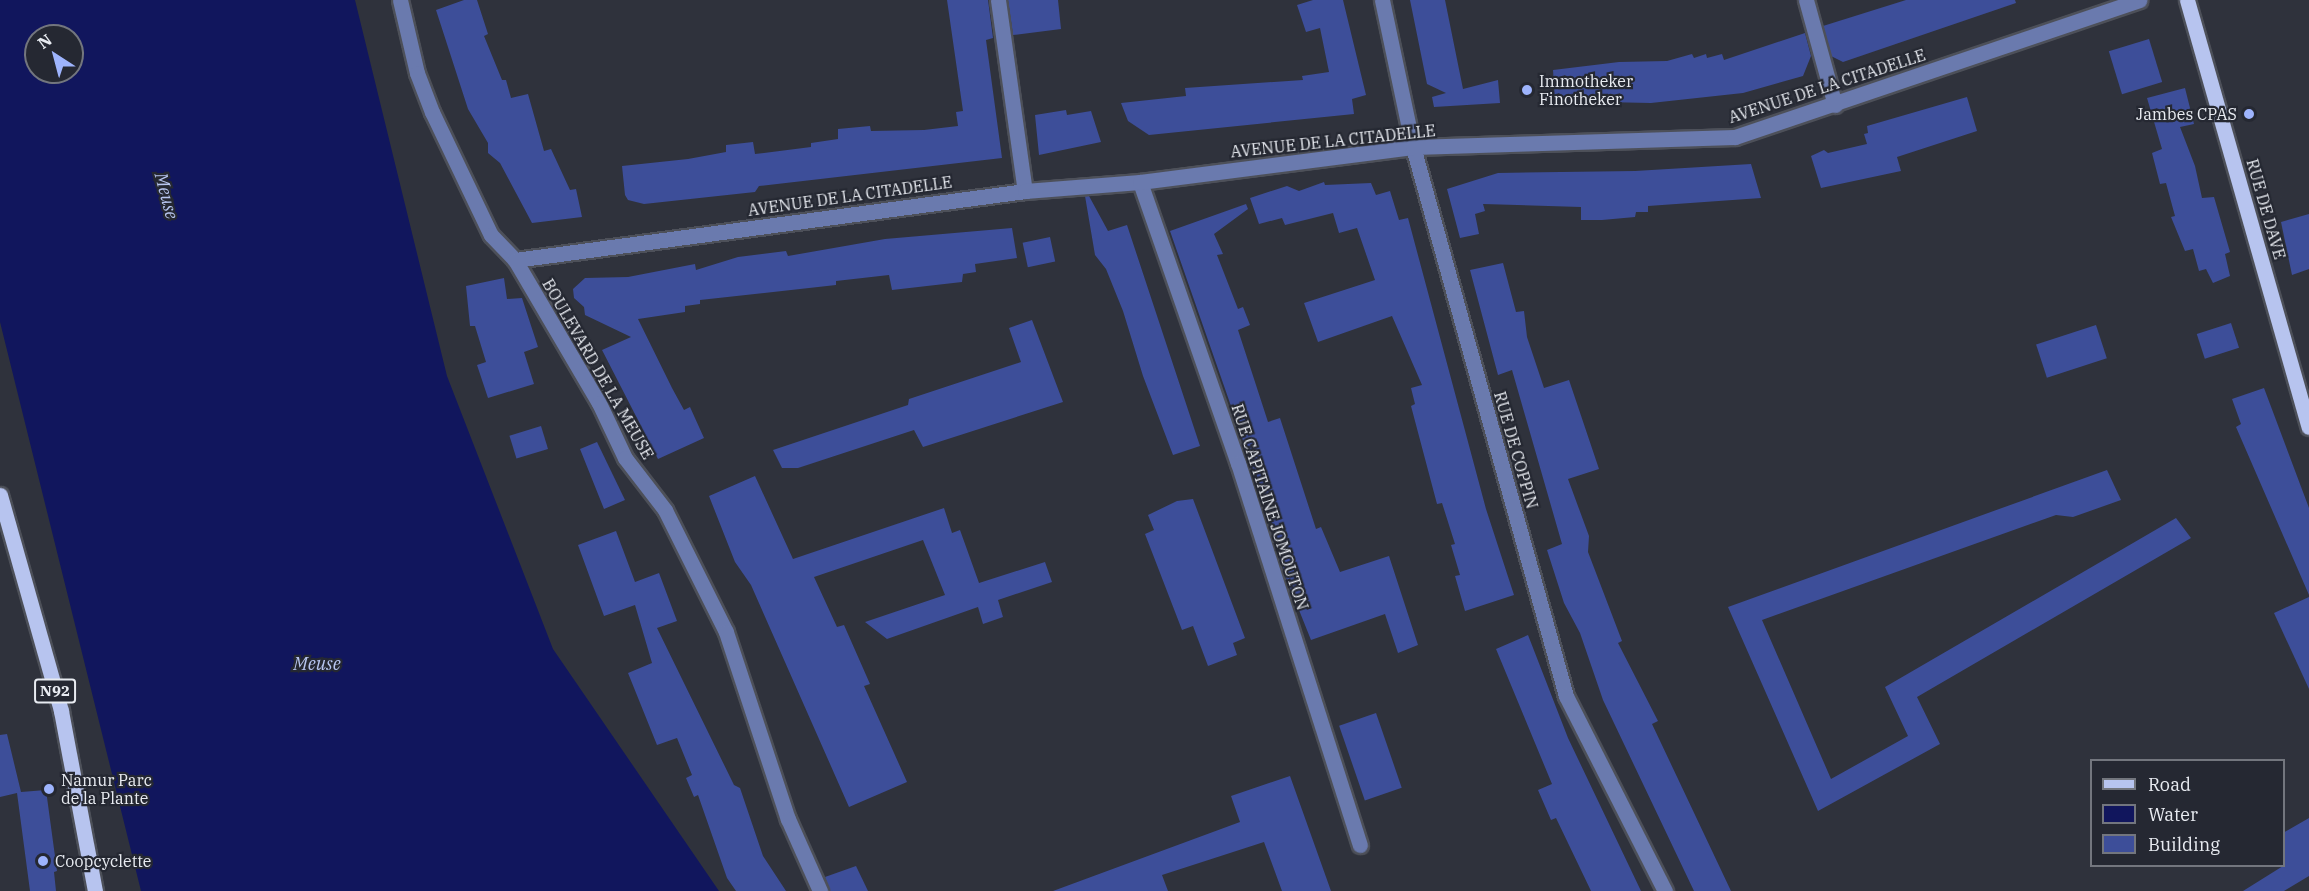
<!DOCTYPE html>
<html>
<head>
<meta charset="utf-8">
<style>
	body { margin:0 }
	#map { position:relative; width:2309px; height:891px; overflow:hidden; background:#2f323c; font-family:"IBM Plex Serif",serif }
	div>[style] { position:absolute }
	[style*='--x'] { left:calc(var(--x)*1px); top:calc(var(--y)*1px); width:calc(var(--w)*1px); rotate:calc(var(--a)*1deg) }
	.water>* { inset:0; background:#11165d }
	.building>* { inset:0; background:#3d4e99; transform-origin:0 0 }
	.roads { filter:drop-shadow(2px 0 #4d5059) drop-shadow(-2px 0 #4d5059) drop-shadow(0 2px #4d5059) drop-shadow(0 -2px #4d5059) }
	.minor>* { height:15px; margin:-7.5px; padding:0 7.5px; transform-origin:7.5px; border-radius:7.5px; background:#6a7aae }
	.major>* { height:15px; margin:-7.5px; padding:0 7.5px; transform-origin:7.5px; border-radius:7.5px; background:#b7c4ef }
	.dots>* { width:16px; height:16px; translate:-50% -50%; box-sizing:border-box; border:3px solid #252832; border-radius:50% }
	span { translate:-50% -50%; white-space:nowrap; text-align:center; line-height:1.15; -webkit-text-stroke:4.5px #252832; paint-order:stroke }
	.shield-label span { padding:2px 4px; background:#252832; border:2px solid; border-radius:4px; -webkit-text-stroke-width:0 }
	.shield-label { font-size:15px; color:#e8ebf1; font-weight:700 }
	.poi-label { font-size:16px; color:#e8ebf1 }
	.left { translate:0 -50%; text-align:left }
	.right { translate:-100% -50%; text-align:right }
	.street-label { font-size:16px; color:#e8ebf1 }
	.water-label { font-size:18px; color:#b7c5ef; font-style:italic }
	.legend { position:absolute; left:2090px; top:759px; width:195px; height:108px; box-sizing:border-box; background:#252832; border:2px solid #73767e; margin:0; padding:8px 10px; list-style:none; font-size:18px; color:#e8ebf1 }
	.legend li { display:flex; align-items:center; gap:12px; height:30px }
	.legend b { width:30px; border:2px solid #73767e }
	.north { position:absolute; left:24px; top:24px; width:60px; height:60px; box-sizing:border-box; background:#252832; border:2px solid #73767e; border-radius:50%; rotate:324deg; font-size:16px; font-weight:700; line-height:24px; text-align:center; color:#e8ebf1 }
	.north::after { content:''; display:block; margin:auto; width:21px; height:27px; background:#9eb4fd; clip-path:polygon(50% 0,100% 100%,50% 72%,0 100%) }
</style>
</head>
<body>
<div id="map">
	<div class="water">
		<i style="clip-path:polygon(evenodd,0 0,355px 0,447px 376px,553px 649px,719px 891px,141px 891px,0 322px,0 0,36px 36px,72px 36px,72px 72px,36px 72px,36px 36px)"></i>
	</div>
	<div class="building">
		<i style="clip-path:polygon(464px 0,477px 0,488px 34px,484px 36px,502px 80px,506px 80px,511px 98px,528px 94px,544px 151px,551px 149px,570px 190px,576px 189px,582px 217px,532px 223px,500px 163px,488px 153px,488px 143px,468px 109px,436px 10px)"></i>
		<i style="clip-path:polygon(947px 0,988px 0,993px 38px,986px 40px,1002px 158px,759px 186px,755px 192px,644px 204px,628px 200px,625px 195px,622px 166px,688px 159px,726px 152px,726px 145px,753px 142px,755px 154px,811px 147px,811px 143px,838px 139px,838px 129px,870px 126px,871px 131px,924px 130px,958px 126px,956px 112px,963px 111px)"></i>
		<i style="clip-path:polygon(1008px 0,1058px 0,1061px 29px,1013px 35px)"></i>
		<i style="clip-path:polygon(1313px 0,1343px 0,1366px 95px,1352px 99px,1354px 114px,1149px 135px,1128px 121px,1121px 103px,1186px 96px,1185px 88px,1303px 80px,1302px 76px,1329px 72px,1320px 28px,1306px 32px,1297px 5px)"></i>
		<i style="clip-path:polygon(1410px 0,1445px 0,1463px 89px,1498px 80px,1500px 103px,1434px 107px,1432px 97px,1446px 93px,1427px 84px)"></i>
		<i style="clip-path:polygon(1906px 0,2015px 0,2016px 3px,1843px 62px,1831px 56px,1823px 26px)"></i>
		<i style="clip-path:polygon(1805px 33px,1811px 56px,1803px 76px,1743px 93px,1651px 103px,1555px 101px,1553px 70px,1619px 62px,1667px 61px,1692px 54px,1694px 58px,1706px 54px,1707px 58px,1722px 54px,1724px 60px)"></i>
		<i style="left:2149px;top:39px;width:45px;height:42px;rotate:73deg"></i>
		<i style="clip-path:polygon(2185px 88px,2194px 124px,2180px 127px,2195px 166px,2202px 198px,2214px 197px,2230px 252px,2225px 254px,2230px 276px,2213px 283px,2206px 269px,2199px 271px,2193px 249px,2185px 251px,2171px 217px,2175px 216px,2166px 183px,2160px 184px,2152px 153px,2162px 149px,2147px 98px)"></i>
		<i style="clip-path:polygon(1967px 97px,1977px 131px,1897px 157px,1901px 171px,1821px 188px,1811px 156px,1824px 150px,1828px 153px,1867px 144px,1864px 134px,1868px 133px,1867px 126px)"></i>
		<i style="clip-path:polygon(1066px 110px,1067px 115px,1091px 111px,1101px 142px,1039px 155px,1035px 115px)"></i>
		<i style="clip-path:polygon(1751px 164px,1761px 198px,1648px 206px,1648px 212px,1636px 212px,1635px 217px,1602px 220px,1581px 220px,1581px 207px,1483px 204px,1485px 211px,1475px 214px,1479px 234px,1460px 238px,1447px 189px,1498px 173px,1635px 171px)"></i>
		<i style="clip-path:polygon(1324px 182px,1325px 185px,1371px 183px,1376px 195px,1390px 191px,1399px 220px,1408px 218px,1486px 509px,1514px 595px,1465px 611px,1455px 576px,1460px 575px,1451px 545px,1455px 544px,1442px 503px,1437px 504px,1411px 406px,1415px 404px,1411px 388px,1422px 385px,1392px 316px,1318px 342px,1304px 303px,1375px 280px,1357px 228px,1339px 233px,1333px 213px,1285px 225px,1282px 218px,1259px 224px,1250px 198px,1287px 186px,1299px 191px)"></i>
		<i style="clip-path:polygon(1085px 196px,1089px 196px,1108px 231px,1127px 225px,1200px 446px,1173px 455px,1143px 376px,1123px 311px,1106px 269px,1095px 255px)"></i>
		<i style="clip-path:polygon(1246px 204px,1248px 209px,1214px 234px,1223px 254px,1217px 255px,1238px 309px,1243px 307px,1250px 325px,1238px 330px,1256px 385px,1268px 422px,1280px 418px,1316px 529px,1321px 527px,1340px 572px,1389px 556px,1418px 645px,1398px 653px,1385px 614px,1311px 640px,1285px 575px,1277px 538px,1170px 231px)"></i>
		<i style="clip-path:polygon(2309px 214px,2309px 269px,2292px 275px,2281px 222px)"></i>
		<i style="clip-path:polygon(1012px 228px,1017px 258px,975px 264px,976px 272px,963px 274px,962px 282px,892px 290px,889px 275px,836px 281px,836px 285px,700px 300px,700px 304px,685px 306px,685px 312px,638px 319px,672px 388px,684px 410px,690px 407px,704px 438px,658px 459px,602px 350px,631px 337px,585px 315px,584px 307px,574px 298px,573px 289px,585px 278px,628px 277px,695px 264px,696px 270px,738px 257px,786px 251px,788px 256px,885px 239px)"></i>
		<i style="left:1050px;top:237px;width:25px;height:28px;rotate:78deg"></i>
		<i style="clip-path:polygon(1503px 263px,1516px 312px,1524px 311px,1527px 337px,1544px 388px,1569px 380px,1599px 469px,1568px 479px,1589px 536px,1588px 552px,1622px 641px,1618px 643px,1658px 721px,1652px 724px,1731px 891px,1694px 891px,1603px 700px,1580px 633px,1564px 603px,1547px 550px,1562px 544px,1512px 370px,1498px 375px,1470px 270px)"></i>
		<i style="clip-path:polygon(504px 278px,507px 299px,522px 298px,538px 347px,524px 352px,534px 384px,488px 398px,477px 365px,486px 362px,475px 326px,470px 326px,466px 286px)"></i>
		<i style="clip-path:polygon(1032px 320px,1063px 402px,923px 447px,914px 430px,798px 468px,782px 468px,773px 450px,908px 405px,909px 399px,1021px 362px,1009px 328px)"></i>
		<i style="left:2231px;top:323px;width:26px;height:36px;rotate:72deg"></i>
		<i style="left:2096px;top:325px;width:35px;height:63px;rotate:72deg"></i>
		<i style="clip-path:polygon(2264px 388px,2309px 508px,2309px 595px,2236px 427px,2241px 424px,2232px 399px)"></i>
		<i style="left:541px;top:426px;width:24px;height:33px;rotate:73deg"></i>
		<i style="clip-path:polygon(597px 442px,625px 500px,604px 509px,580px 449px)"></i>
		<i style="clip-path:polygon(2107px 470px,2121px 500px,2073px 517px,2056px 515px,1762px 620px,1831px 779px,1908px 736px,1885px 687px,2176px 518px,2191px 538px,1917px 697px,1940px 744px,1818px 811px,1728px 607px)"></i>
		<i style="clip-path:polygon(755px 476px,793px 559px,944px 508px,952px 533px,960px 530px,979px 583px,1045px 562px,1052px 582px,998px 600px,1003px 617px,983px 624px,978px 607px,887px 639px,865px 622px,945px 595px,923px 540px,814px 577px,837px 627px,844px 625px,870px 684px,864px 686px,907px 782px,849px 807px,751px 585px,735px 562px,709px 496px)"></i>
		<i style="clip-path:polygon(1193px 499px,1245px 638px,1233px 643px,1237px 655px,1208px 666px,1193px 626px,1182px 630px,1145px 534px,1154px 530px,1148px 515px,1177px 501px)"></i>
		<i style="clip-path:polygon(616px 531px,635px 582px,659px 573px,677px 621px,657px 628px,734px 785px,740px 788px,763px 856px,786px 891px,736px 891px,727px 878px,698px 795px,694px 797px,686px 778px,692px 775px,677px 738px,657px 745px,628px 673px,652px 663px,635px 605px,604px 616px,578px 545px)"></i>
		<i style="clip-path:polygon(2309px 597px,2309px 689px,2274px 613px)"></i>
		<i style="clip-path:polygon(1528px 635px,1568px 738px,1641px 891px,1591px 891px,1556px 818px,1551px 820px,1538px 790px,1552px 784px,1496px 649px)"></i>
		<i style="left:1376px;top:713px;width:79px;height:39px;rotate:71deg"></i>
		<i style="clip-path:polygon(7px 734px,21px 792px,46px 790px,57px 871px,54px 872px,56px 891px,30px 891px,17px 793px,0 797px,0 735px)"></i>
		<i style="clip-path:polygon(1290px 776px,1331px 891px,1282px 891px,1264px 842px,1162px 875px,1168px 891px,1053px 891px,1240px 822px,1231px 796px)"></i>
		<i style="clip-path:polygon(2309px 818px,2309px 876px,2284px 891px,2243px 891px,2283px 866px,2283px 833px)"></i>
		<i style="clip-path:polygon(856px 866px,868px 891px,830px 891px,825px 877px)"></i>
	</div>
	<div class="roads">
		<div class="minor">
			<i style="--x:400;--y:0;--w:75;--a:76.9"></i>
			<i style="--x:417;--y:73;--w:42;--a:69"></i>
			<i style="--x:432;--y:112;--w:136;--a:64.4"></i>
			<i style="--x:491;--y:235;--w:35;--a:46"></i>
			<i style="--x:515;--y:260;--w:166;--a:59.6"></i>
			<i style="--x:599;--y:403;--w:61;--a:64.7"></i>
			<i style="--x:625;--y:458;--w:66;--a:52.4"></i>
			<i style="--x:665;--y:510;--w:136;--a:63.4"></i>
			<i style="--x:726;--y:632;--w:197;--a:71.7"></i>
			<i style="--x:788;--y:819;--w:79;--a:66"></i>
			<i style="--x:998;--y:0;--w:193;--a:82"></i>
			<i style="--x:1382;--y:0;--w:150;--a:78.1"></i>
			<i style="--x:1413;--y:147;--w:570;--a:74.43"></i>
			<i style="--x:1566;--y:696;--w:219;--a:63.1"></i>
			<i style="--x:1806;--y:0;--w:109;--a:74.6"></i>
			<i style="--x:1140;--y:182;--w:298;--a:70.8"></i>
			<i style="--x:1238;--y:463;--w:401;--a:72.3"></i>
			<i style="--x:515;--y:260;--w:515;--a:-7.7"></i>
			<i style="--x:1025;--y:191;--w:115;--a:-4.5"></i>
			<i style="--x:1140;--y:182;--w:275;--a:-7.3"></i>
			<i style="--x:1413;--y:147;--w:322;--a:-1.8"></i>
			<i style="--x:1735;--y:137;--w:427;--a:-18.7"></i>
		</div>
		<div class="major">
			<i style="--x:2187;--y:0;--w:444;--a:74.1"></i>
			<i style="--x:0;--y:495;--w:224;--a:74.2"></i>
			<i style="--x:61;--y:711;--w:183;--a:79.3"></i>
		</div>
	</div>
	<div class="dots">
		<i style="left:1527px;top:90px;background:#9eb4fd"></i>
		<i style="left:2249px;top:114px;background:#9eb4fd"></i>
		<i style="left:49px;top:789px;background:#9eb4fd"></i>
		<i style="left:43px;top:861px;background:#9eb4fd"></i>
	</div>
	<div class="shield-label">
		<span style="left:55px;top:691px">N92</span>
	</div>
	<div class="poi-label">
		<span class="left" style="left:1539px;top:90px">Immotheker<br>Finotheker</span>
		<span class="right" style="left:2237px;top:114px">Jambes CPAS</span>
		<span class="left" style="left:61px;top:789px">Namur Parc<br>de la Plante</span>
		<span class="left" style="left:55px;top:861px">Coopcyclette</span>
	</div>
	<div class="street-label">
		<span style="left:1827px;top:86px;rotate:-18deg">AVENUE DE LA CITADELLE</span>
		<span style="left:1333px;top:141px;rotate:-6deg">AVENUE DE LA CITADELLE</span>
		<span style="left:850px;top:196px;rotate:-8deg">AVENUE DE LA CITADELLE</span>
		<span style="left:2266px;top:209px;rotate:74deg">RUE DE DAVE</span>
		<span style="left:598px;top:369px;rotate:60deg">BOULEVARD DE LA MEUSE</span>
		<span style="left:1516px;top:450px;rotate:74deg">RUE DE COPPIN</span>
		<span style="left:1270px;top:507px;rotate:72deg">RUE CAPITAINE JOMOUTON</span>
	</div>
	<div class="water-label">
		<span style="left:166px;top:196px;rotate:75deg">Meuse</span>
		<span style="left:317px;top:664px">Meuse</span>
	</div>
	<ul class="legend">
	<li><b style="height:8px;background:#b7c4ef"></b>Road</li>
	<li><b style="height:16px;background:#11165d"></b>Water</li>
	<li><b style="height:16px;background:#3d4e99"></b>Building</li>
	</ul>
	<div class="north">N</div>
</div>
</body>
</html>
